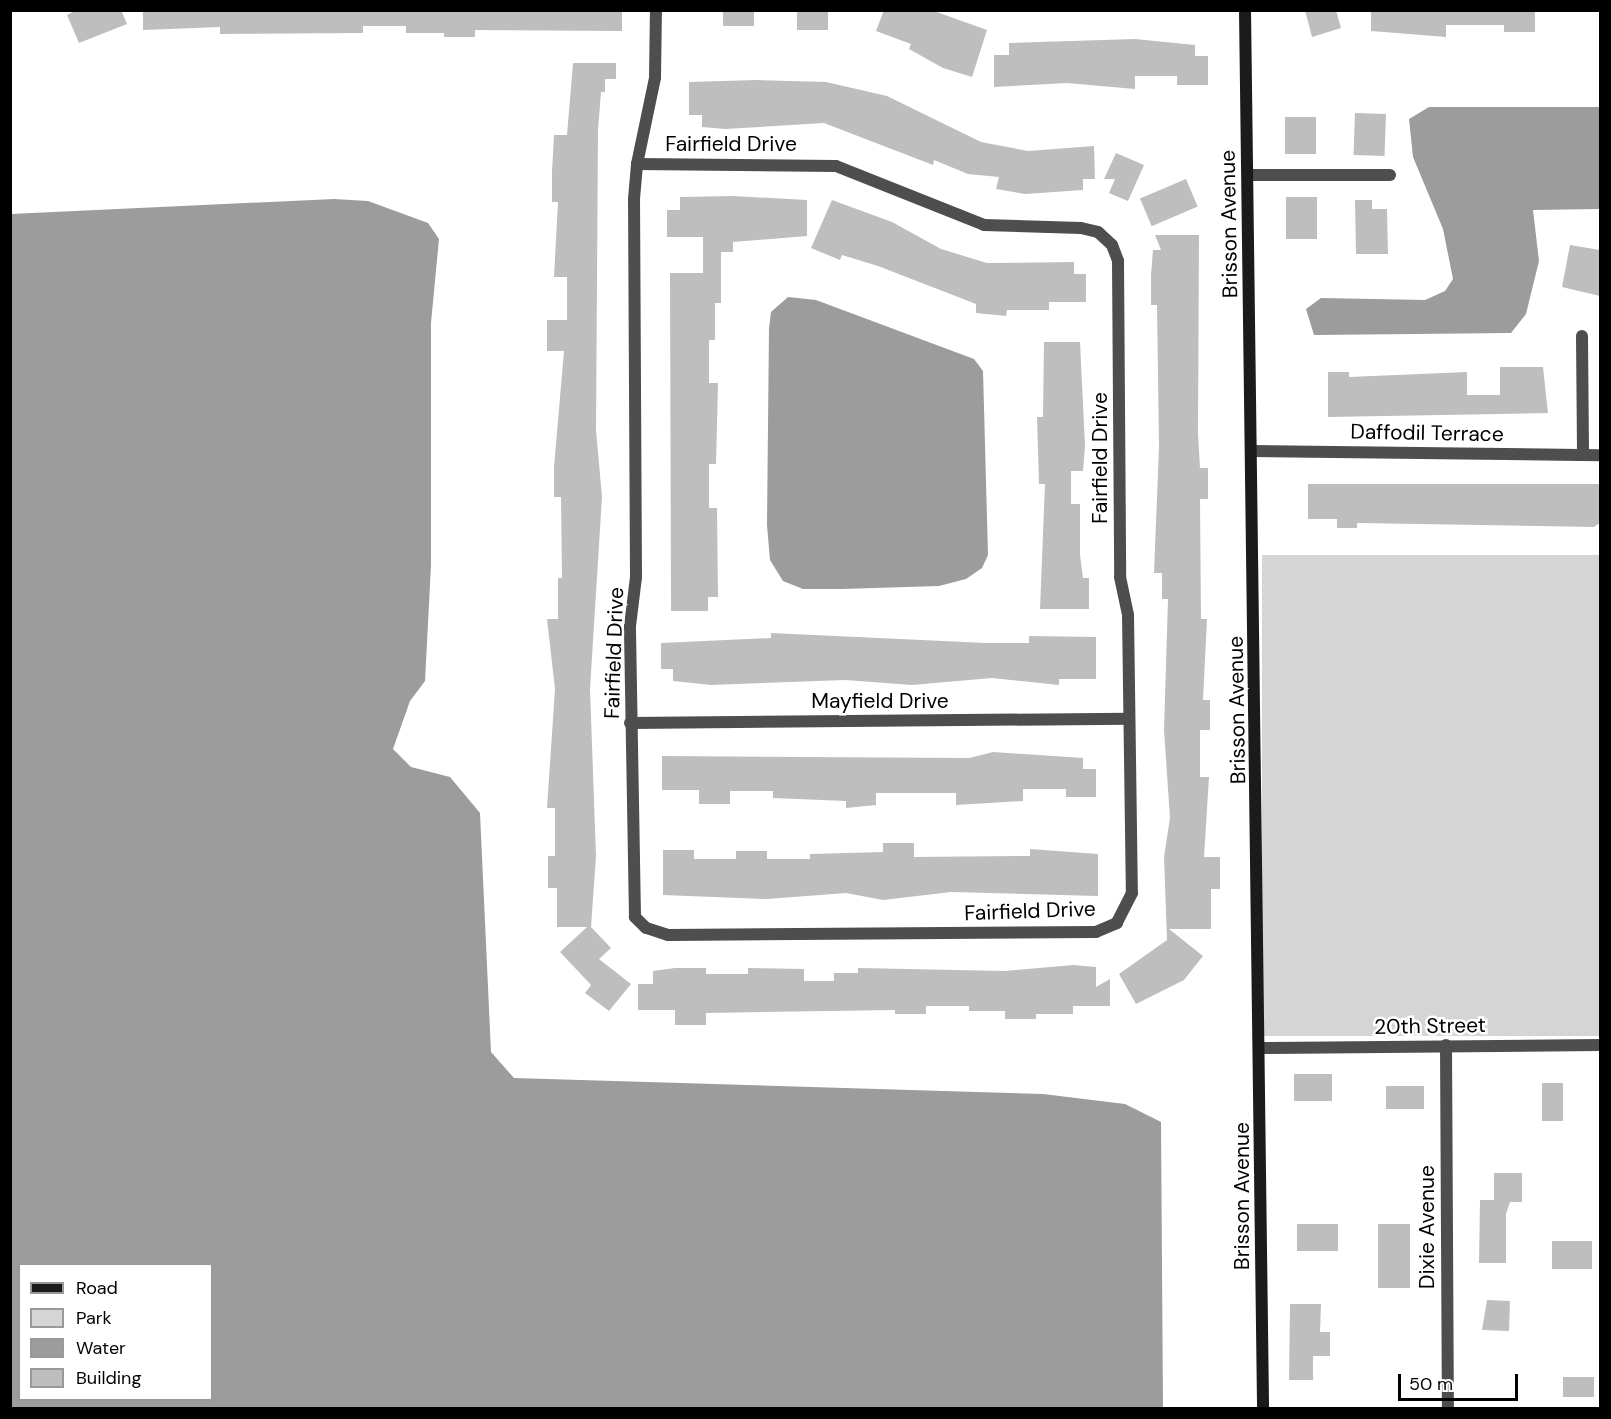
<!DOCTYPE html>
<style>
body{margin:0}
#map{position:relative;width:1611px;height:1419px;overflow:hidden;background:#fff;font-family:"DM Sans",sans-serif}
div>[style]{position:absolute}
.green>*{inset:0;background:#d5d5d5;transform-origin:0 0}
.water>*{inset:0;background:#9c9c9c}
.building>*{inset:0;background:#bebebe;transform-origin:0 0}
.street>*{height:12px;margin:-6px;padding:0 6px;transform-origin:6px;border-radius:6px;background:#4e4e4e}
.secondary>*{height:12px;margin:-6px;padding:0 6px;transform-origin:6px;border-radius:6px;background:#1b1b1b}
span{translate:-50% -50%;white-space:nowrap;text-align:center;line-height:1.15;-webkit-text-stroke:5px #fff;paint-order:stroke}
.street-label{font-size:21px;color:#000}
.frame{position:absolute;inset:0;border:12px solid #000;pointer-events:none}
.legend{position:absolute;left:18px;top:1263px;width:195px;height:138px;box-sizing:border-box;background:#fff;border:2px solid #999;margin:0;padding:8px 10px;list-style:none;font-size:18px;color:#000}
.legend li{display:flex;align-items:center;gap:12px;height:30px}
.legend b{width:30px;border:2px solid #999}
.scale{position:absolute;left:1398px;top:1374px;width:120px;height:27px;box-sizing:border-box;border:3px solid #000;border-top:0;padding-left:8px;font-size:18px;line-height:21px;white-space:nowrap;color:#000;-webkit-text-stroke:4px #fff;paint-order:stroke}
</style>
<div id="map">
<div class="green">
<i style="left:1600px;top:555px;width:481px;height:338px;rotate:90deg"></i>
</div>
<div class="water">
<i style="clip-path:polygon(1429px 107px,1600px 107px,1600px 209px,1533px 210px,1539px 261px,1526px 314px,1511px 333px,1314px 335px,1306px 309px,1321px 298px,1425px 300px,1445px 291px,1453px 279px,1443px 229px,1413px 157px,1409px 119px)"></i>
<i style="clip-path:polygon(evenodd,334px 199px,368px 201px,428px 223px,439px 239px,431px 323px,431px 565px,425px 681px,410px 701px,393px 749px,411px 767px,450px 777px,480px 813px,491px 1052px,514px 1078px,1043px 1094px,1125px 1104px,1161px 1122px,1163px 1408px,11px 1408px,11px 214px,334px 199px,20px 1264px,212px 1264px,212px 1400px,20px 1400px,20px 1264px)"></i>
<i style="clip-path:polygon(788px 297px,816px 300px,974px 359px,983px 371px,988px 555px,982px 568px,966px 579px,939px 586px,842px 589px,803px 589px,783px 581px,770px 560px,767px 525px,769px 328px,771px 312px)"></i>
</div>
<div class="building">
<i style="clip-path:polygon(77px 10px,121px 10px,127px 24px,79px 43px,67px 15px)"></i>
<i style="clip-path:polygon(143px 10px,622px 10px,622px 31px,475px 30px,475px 37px,444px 37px,444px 33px,406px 33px,406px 26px,363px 26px,363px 33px,220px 34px,220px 27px,143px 30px)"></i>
<i style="left:723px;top:10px;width:31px;height:16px"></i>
<i style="left:797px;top:10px;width:31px;height:20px"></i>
<i style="clip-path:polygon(884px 10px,931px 10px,987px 30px,972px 77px,943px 68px,909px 49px,911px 44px,876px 31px)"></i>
<i style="clip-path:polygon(1305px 10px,1336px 10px,1341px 28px,1312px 37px)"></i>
<i style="clip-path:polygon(1371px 10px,1535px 10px,1535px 32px,1504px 32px,1504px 25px,1446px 25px,1446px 37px,1371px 31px)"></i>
<i style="clip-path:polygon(1135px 39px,1195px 45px,1195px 56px,1208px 56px,1208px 85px,1177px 85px,1177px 76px,1135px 76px,1135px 89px,1067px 83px,994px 87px,994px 55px,1009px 55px,1009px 43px)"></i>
<i style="clip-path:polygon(573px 63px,616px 63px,616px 79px,605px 79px,605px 92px,601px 92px,598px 130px,596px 430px,602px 497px,590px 689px,596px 856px,591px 927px,611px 948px,599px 959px,631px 984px,609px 1011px,585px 993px,591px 985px,560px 952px,587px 927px,557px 927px,557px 888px,548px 888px,548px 856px,555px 856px,555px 808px,547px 808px,555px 689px,547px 619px,558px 619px,558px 578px,562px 578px,561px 497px,554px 497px,554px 467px,564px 351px,547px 351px,547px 320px,567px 320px,567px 277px,554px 277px,558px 202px,552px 202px,552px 172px,554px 135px,567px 135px)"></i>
<i style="clip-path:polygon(756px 80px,826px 82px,887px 96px,981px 142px,1028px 151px,1094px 146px,1095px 179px,1083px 179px,1083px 190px,1025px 194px,996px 189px,999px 177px,968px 174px,934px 160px,933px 165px,824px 123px,725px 129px,702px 127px,702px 115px,689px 115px,689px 82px)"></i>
<i style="left:1355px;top:113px;width:31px;height:42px;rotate:2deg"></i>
<i style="left:1285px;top:117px;width:31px;height:37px"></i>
<i style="clip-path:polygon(1116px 153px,1144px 165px,1128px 201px,1109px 193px,1115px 179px,1104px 179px)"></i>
<i style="left:1186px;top:179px;width:30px;height:50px;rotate:67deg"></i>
<i style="clip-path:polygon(733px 196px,807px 200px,807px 236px,733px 242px,733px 252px,721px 252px,721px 303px,715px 303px,715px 340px,709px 340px,709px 383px,718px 383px,716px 464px,709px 464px,709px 508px,717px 508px,718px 597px,708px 597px,708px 611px,671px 611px,670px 273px,703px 273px,703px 237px,667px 237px,667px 210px,680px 210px,680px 197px)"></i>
<i style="left:1286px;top:197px;width:31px;height:42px"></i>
<i style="clip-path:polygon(832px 200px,892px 222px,941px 249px,987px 263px,1074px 262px,1074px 274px,1086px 274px,1086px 302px,1049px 302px,1049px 310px,1007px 310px,1006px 316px,976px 313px,976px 304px,878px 266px,842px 255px,840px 260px,811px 248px)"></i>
<i style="clip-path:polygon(1355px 200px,1372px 200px,1372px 209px,1387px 209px,1388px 254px,1356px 254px)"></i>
<i style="clip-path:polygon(1155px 235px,1199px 235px,1198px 433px,1200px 468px,1208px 468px,1208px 499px,1200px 499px,1201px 619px,1207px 619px,1203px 700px,1210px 700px,1210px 730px,1200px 730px,1200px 777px,1209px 777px,1204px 857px,1220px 857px,1220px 889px,1211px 889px,1211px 929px,1169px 929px,1203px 956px,1184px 980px,1136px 1004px,1119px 974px,1167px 940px,1164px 857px,1170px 818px,1164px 730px,1168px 599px,1162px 599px,1162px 573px,1154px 573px,1159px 447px,1157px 305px,1151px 305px,1151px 275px,1153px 250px,1161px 250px)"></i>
<i style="clip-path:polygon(1570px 245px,1600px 250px,1600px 296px,1562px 287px)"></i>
<i style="clip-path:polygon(1044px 342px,1080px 342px,1085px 446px,1083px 471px,1071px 471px,1071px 504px,1080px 504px,1080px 555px,1083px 578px,1089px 578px,1089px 609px,1040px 609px,1045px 484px,1039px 484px,1037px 417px,1043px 417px)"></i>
<i style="clip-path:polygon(1500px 367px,1543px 367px,1548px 413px,1328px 417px,1328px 372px,1349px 372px,1349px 377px,1467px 372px,1467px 395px,1500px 395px)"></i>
<i style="clip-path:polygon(1308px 484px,1600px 484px,1600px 523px,1594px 527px,1357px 523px,1357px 528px,1337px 528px,1337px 519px,1308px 519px)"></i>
<i style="clip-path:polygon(771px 633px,986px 643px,1029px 643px,1029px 636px,1096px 637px,1096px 679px,1059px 679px,1059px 685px,992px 678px,912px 685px,845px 680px,711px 685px,673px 681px,673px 669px,661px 669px,661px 643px,771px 638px)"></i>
<i style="clip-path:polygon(993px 752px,1083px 758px,1083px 769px,1096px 769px,1096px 797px,1066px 797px,1066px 789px,1023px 789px,1023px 801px,956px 805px,956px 793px,876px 793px,876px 805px,846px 808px,846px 801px,773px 798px,773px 791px,730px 791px,730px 804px,699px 804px,699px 790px,662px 790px,662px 756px,969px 758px)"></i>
<i style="clip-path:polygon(883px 843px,914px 843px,914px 857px,1030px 856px,1030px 849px,1098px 854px,1098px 896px,951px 892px,883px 900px,846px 893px,767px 899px,663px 895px,663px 850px,694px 850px,694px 859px,736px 859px,736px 851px,767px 851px,767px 859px,810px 859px,810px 854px,883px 852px)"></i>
<i style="clip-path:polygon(1073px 965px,1096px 967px,1096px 987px,1110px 979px,1110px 1006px,1073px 1006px,1073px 1014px,1036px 1014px,1036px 1019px,1005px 1019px,1005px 1011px,969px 1011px,969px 1006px,926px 1006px,926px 1014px,895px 1014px,895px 1010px,706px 1013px,706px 1025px,675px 1025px,675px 1010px,638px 1010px,638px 984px,653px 984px,653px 971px,675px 968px,706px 968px,706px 974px,748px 974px,748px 968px,804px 969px,804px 981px,834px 981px,834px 973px,858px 973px,858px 968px,1005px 971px)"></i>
<i style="left:1294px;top:1074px;width:38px;height:27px"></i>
<i style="left:1542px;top:1083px;width:21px;height:38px"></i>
<i style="left:1386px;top:1086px;width:38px;height:23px"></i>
<i style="clip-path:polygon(1494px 1173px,1522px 1173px,1522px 1202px,1510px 1202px,1506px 1214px,1506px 1263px,1479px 1263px,1480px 1200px,1494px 1200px)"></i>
<i style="left:1297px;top:1224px;width:41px;height:27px"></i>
<i style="left:1378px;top:1224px;width:32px;height:64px"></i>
<i style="left:1552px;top:1241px;width:40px;height:28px"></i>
<i style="clip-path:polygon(1487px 1300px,1510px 1301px,1509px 1331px,1482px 1330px)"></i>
<i style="clip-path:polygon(1290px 1304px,1321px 1304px,1320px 1332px,1330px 1332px,1330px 1356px,1313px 1356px,1313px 1380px,1289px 1380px)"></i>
<i style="left:1563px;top:1377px;width:31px;height:20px"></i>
</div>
<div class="street">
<i style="left:637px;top:164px;width:199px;rotate:0.6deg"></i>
<i style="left:836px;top:166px;width:159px;rotate:21.7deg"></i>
<i style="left:984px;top:225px;width:97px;rotate:1.8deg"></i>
<i style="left:1081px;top:228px;width:17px;rotate:13deg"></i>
<i style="left:1098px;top:232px;width:19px;rotate:43deg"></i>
<i style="left:1112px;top:245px;width:17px;rotate:69deg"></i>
<i style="left:1118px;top:261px;width:316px;rotate:89.6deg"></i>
<i style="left:1120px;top:577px;width:39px;rotate:78deg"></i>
<i style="left:1128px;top:615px;width:278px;rotate:89.2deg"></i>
<i style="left:1132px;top:893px;width:34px;rotate:117deg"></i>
<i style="left:1117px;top:923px;width:23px;rotate:157deg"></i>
<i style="left:1096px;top:932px;width:428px;rotate:179.6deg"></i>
<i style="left:668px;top:935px;width:23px;rotate:-162deg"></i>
<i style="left:646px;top:928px;width:16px;rotate:-135deg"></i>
<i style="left:635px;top:917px;width:291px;rotate:-91deg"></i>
<i style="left:630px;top:626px;width:49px;rotate:-83deg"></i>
<i style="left:636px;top:577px;width:378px;rotate:-90.3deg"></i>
<i style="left:634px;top:199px;width:35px;rotate:-85deg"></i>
<i style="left:637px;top:164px;width:88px;rotate:-78.2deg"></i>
<i style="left:655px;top:78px;width:68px;rotate:-89.2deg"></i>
<i style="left:1248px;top:175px;width:142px"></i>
<i style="left:1582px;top:336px;width:119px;rotate:89.5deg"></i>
<i style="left:1253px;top:451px;width:347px;rotate:0.7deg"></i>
<i style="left:630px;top:723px;width:499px;rotate:-0.5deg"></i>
<i style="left:1446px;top:1045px;width:363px;rotate:89.7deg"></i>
<i style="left:1260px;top:1048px;width:340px;rotate:-0.5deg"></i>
</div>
<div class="secondary">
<i style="left:1245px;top:10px;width:1398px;rotate:89.26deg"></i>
</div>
<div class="street-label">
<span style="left:731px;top:144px">Fairfield Drive</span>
<span style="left:1229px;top:224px;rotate:-91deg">Brisson Avenue</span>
<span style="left:1427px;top:433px;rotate:1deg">Daffodil Terrace</span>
<span style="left:1100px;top:458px;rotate:-90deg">Fairfield Drive</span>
<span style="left:614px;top:653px;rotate:-88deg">Fairfield Drive</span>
<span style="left:880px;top:701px">Mayfield Drive</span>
<span style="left:1237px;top:710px;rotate:-91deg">Brisson Avenue</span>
<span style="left:1030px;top:911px;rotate:-2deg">Fairfield Drive</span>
<span style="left:1430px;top:1026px;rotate:-1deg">20th Street</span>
<span style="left:1242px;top:1196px;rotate:-90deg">Brisson Avenue</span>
<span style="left:1427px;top:1227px;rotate:-90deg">Dixie Avenue</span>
</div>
<div class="frame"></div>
<ul class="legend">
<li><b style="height:8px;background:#1b1b1b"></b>Road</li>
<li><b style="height:16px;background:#d5d5d5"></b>Park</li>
<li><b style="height:16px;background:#9c9c9c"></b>Water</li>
<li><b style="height:16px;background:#bebebe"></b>Building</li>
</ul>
<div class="scale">50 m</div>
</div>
